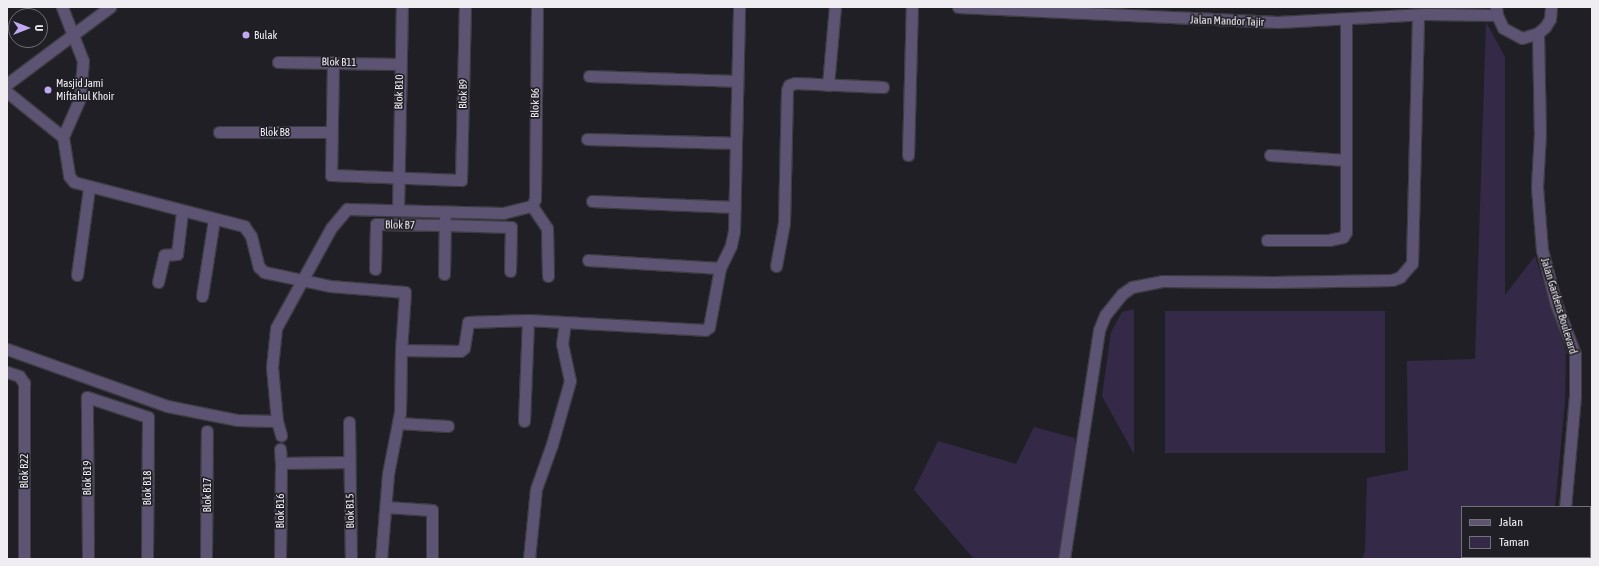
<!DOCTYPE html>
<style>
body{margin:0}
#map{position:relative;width:1599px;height:566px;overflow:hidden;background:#211f26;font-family:"Asap Condensed",sans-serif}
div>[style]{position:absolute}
.green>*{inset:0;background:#342a48;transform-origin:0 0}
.roads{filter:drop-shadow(1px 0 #3e3c43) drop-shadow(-1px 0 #3e3c43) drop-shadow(0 1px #3e3c43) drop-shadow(0 -1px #3e3c43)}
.minor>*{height:11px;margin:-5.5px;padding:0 5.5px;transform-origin:5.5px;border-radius:5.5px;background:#5d5373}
.tertiary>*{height:11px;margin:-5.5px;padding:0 5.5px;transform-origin:5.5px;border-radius:5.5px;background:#5d5373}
.dots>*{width:11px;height:11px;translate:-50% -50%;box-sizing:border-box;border:2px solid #211f26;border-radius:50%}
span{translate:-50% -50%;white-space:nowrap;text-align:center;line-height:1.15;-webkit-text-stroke:3.5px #211f26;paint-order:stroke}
.street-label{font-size:11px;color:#efedf2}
.poi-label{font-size:11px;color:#efedf2}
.left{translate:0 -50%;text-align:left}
.frame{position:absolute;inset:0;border:8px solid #efedf2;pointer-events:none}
.legend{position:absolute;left:1461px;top:506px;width:130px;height:52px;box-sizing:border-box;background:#211f26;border:1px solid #737178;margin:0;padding:5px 7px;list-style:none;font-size:12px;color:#efedf2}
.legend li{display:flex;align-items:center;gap:8px;height:20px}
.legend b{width:20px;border:1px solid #737178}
.north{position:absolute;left:8px;top:8px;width:40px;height:40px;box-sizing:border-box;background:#211f26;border:1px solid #737178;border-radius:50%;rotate:90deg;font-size:11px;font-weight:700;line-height:16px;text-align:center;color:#efedf2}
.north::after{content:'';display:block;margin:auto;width:14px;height:18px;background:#c0a8f3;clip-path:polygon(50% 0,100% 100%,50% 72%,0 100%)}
</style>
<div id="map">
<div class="green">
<i style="clip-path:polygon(1486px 22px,1505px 57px,1505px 295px,1535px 256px,1566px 352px,1565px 401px,1555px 507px,1462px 507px,1462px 557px,1550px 557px,1550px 559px,1362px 559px,1365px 551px,1367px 478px,1408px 470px,1407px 361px,1475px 359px)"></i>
<i style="clip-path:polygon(1134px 309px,1134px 454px,1102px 396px,1111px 332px,1122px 312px)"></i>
<i style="left:1165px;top:311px;width:220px;height:142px"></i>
<i style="clip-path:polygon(1034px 427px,1075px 438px,1075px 472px,1062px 559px,974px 559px,914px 490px,938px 441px,1016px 464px)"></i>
</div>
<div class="roads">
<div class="minor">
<i style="left:62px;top:7px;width:58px;rotate:68.7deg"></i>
<i style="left:83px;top:61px;width:37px;rotate:95deg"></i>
<i style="left:80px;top:98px;width:43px;rotate:113.6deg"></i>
<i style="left:63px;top:137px;width:39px;rotate:81deg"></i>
<i style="left:69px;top:176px;width:8px;rotate:50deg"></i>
<i style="left:74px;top:182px;width:176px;rotate:14.5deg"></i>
<i style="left:244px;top:226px;width:12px;rotate:55deg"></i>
<i style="left:251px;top:236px;width:32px;rotate:76deg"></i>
<i style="left:259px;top:267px;width:7px;rotate:45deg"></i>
<i style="left:264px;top:272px;width:67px;rotate:12deg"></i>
<i style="left:330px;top:286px;width:75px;rotate:4.6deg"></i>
<i style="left:405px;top:292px;width:58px;rotate:93.9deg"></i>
<i style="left:401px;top:350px;width:62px;rotate:90.9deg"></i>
<i style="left:400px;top:412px;width:63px;rotate:101deg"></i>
<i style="left:388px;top:474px;width:85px;rotate:94.7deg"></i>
<i style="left:1538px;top:33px;width:100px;rotate:88.9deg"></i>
<i style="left:1540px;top:133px;width:54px;rotate:93.2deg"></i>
<i style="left:1537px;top:187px;width:63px;rotate:85.5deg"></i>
<i style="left:1542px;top:250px;width:56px;rotate:75.5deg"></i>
<i style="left:1556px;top:304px;width:53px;rotate:69.2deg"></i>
<i style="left:1575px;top:354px;width:42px;rotate:90deg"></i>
<i style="left:1575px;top:396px;width:111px;rotate:95.1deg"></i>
<i style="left:278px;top:62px;width:121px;rotate:0.9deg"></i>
<i style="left:333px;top:62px;width:113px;rotate:91deg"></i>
<i style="left:331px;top:175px;width:130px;rotate:2.2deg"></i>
<i style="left:461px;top:180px;width:173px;rotate:-88.7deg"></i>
<i style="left:589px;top:76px;width:147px;rotate:1.9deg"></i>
<i style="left:828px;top:85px;width:78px;rotate:-84.9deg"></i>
<i style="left:7px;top:92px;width:72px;rotate:38.8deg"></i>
<i style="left:219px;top:132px;width:112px"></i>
<i style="left:587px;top:139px;width:149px;rotate:1.5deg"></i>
<i style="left:908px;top:155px;width:148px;rotate:-88.5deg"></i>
<i style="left:1270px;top:155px;width:76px;rotate:3.8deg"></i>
<i style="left:592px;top:201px;width:143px;rotate:2.4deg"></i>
<i style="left:532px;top:206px;width:27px;rotate:56deg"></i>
<i style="left:547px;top:228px;width:48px;rotate:88.8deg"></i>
<i style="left:398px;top:210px;width:203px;rotate:-88.9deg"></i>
<i style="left:1267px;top:240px;width:62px"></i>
<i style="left:1329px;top:240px;width:14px;rotate:-12deg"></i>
<i style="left:1343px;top:237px;width:6px;rotate:-59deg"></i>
<i style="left:1346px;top:232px;width:213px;rotate:-90deg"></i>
<i style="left:588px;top:260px;width:132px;rotate:3.5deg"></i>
<i style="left:776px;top:266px;width:44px;rotate:-79.5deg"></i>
<i style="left:784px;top:223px;width:133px;rotate:-88.7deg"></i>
<i style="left:787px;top:90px;width:5px;rotate:-68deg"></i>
<i style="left:789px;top:85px;width:6px;rotate:-18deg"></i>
<i style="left:795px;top:83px;width:88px;rotate:2.6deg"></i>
<i style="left:375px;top:269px;width:45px;rotate:-88.7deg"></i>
<i style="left:376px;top:224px;width:69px;rotate:0.8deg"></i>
<i style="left:445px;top:225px;width:66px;rotate:1.7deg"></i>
<i style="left:511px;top:227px;width:44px;rotate:91.3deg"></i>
<i style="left:444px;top:274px;width:55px;rotate:-89deg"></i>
<i style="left:77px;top:275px;width:88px;rotate:-82.1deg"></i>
<i style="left:158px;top:282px;width:28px;rotate:-77deg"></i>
<i style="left:164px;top:255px;width:13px;rotate:-4deg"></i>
<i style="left:177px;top:254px;width:42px;rotate:-83.2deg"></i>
<i style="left:202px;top:296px;width:78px;rotate:-81.1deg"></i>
<i style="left:7px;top:349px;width:170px;rotate:19.6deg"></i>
<i style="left:167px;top:406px;width:71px;rotate:11.3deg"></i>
<i style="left:237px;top:420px;width:40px;rotate:1.4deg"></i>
<i style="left:277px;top:421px;width:15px;rotate:74deg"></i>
<i style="left:401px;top:350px;width:59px;rotate:1deg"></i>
<i style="left:460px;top:351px;width:5px;rotate:-37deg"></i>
<i style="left:464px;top:348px;width:26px;rotate:-81deg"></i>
<i style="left:468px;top:322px;width:60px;rotate:-1.9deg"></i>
<i style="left:7px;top:372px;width:13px;rotate:18deg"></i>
<i style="left:19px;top:376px;width:9px;rotate:54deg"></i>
<i style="left:24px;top:383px;width:176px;rotate:90deg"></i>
<i style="left:277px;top:421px;width:54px;rotate:-95.3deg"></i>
<i style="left:272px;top:367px;width:39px;rotate:-84deg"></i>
<i style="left:276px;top:328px;width:114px;rotate:-61.2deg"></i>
<i style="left:331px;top:228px;width:25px;rotate:-50deg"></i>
<i style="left:347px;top:209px;width:156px;rotate:1.5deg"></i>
<i style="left:503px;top:213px;width:30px;rotate:-14deg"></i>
<i style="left:532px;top:206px;width:8px;rotate:-67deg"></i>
<i style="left:535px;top:199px;width:192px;rotate:-89.4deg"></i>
<i style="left:524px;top:421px;width:101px;rotate:-87.7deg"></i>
<i style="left:528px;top:320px;width:177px;rotate:3.2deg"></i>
<i style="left:705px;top:330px;width:5px;rotate:-37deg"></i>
<i style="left:709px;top:327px;width:60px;rotate:-79.4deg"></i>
<i style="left:720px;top:268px;width:25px;rotate:-64deg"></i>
<i style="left:731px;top:245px;width:14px;rotate:-78deg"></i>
<i style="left:734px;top:231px;width:224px;rotate:-88.7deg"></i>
<i style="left:349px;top:422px;width:137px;rotate:89.2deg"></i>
<i style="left:398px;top:423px;width:50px;rotate:3.4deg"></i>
<i style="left:280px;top:449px;width:14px;rotate:86deg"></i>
<i style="left:281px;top:463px;width:68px;rotate:-0.8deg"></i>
<i style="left:386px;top:507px;width:46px;rotate:3.7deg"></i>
<i style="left:432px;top:510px;width:49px;rotate:90deg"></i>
<i style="left:88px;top:559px;width:162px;rotate:-90.4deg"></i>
<i style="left:87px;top:397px;width:64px;rotate:18.2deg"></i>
<i style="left:148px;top:417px;width:142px;rotate:90.4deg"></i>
<i style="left:206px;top:559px;width:128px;rotate:-89.6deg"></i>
<i style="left:280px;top:559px;width:96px;rotate:-89.4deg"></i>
<i style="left:529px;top:559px;width:70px;rotate:-84.3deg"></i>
<i style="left:536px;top:489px;width:48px;rotate:-70.4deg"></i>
<i style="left:552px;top:444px;width:66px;rotate:-74.1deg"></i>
<i style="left:570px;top:381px;width:38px;rotate:-102deg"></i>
<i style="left:562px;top:344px;width:22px;rotate:-82deg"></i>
<i style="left:1064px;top:559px;width:232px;rotate:-81.3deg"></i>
<i style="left:1099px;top:330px;width:16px;rotate:-68deg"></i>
<i style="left:1105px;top:315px;width:27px;rotate:-51deg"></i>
<i style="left:1122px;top:294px;width:12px;rotate:-35deg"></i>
<i style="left:1132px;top:287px;width:31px;rotate:-11deg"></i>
<i style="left:1162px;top:281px;width:111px;rotate:0.5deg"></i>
<i style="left:1273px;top:282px;width:119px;rotate:-1deg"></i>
<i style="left:1392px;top:280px;width:9px;rotate:-21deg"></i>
<i style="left:1400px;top:277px;width:18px;rotate:-49deg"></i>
<i style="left:1412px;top:263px;width:244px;rotate:-88.6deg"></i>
<i style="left:1560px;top:559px;width:2px;rotate:-90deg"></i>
</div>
<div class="tertiary">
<i style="left:958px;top:7px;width:320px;rotate:2.7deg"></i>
<i style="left:1278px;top:22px;width:148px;rotate:-3.1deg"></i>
<i style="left:1426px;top:14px;width:71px;rotate:0.8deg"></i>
<i style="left:1496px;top:7px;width:8px;rotate:83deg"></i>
<i style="left:1497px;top:15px;width:14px;rotate:65deg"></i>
<i style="left:1503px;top:28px;width:21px;rotate:28deg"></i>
<i style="left:1522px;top:38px;width:17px;rotate:-17deg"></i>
<i style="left:1538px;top:33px;width:9px;rotate:-41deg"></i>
<i style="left:1545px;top:27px;width:9px;rotate:-58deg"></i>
<i style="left:1550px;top:19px;width:12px;rotate:-85deg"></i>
<i style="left:7px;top:84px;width:129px;rotate:-36.8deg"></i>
</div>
</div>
<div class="dots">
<i style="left:246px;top:35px;background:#c0a8f3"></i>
<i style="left:48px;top:90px;background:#c0a8f3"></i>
</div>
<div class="street-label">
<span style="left:1227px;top:21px;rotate:2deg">Jalan Mandor Tajir</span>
<span style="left:339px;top:62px;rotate:1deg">Blok B11</span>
<span style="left:399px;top:92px;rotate:-89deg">Blok B10</span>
<span style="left:463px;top:94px;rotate:-89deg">Blok B9</span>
<span style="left:535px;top:103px;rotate:-89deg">Blok B6</span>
<span style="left:275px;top:132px">Blok B8</span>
<span style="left:400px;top:225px;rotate:1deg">Blok B7</span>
<span style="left:1559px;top:306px;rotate:73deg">Jalan Gardens Boulevard</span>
<span style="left:24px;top:471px;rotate:-90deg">Blok B22</span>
<span style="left:87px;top:478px;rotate:-90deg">Blok B19</span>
<span style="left:147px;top:488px;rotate:-90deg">Blok B18</span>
<span style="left:207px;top:495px;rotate:-90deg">Blok B17</span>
<span style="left:280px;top:511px;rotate:-90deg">Blok B16</span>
<span style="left:350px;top:511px;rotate:-91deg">Blok B15</span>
</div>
<div class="poi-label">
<span class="left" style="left:254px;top:35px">Bulak</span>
<span class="left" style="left:56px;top:90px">Masjid Jami<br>Miftahul Khoir</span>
</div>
<div class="frame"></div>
<ul class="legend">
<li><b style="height:5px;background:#5d5373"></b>Jalan</li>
<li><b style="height:11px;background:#342a48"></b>Taman</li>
</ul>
<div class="north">U</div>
</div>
